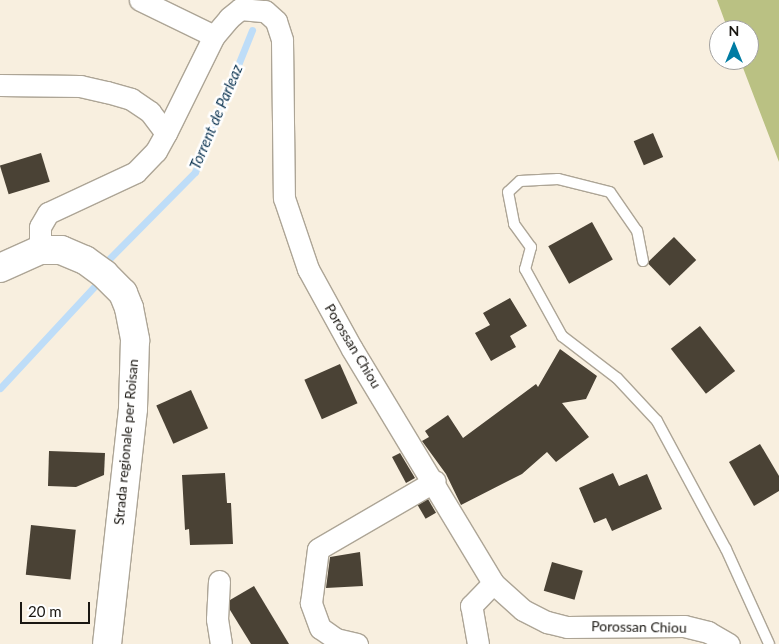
<!DOCTYPE html>
<style>
body{margin:0}
#map{position:relative;width:779px;height:644px;overflow:hidden;background:#f8efdf;font-family:Lato,sans-serif}
div>[style]{position:absolute}
.forest>*{inset:0;background:#bac183}
.stream>*{height:7px;margin:-3.5px;padding:0 3.5px;transform-origin:3.5px;border-radius:3.5px;background:#beddf8}
.building>*{inset:0;background:#4a4235;transform-origin:0 0}
.roads{filter:drop-shadow(1px 0 #ada596) drop-shadow(-1px 0 #ada596) drop-shadow(0 1px #ada596) drop-shadow(0 -1px #ada596)}
.lane>*{height:10px;margin:-5px;padding:0 5px;transform-origin:5px;border-radius:5px;background:#fff}
.street>*{height:21px;margin:-10.5px;padding:0 10.5px;transform-origin:10.5px;border-radius:10.5px;background:#fff}
.secondary>*{height:28px;margin:-14px;padding:0 14px;transform-origin:14px;border-radius:14px;background:#fff}
span{translate:-50% -50%;white-space:nowrap;text-align:center;line-height:1.15;-webkit-text-stroke:5px #fff;paint-order:stroke}
.street-label{font-size:14px;color:#1a1712}
.water-label{font-size:15px;color:#0d3552;font-style:italic}
.north{position:absolute;left:709px;top:20px;width:50px;height:50px;box-sizing:border-box;background:#fff;border:1px solid #a3a2a0;border-radius:50%;rotate:0deg;font-size:14px;font-weight:700;line-height:20px;text-align:center;color:#1a1712}
.north::after{content:'';display:block;margin:auto;width:18px;height:22px;background:#007ca3;clip-path:polygon(50% 0,100% 100%,50% 72%,0 100%)}
.scale{position:absolute;left:20px;top:602px;width:70px;height:22px;box-sizing:border-box;border:2px solid #1a1712;border-top:0;padding-left:6px;font-size:15px;line-height:18px;white-space:nowrap;color:#1a1712;-webkit-text-stroke:4px #fff;paint-order:stroke}
</style>
<div id="map">
<div class="forest">
<i style="clip-path:polygon(717px 0,779px 0,779px 162px,740px 60px,749px 60px,749px 30px,728px 30px)"></i>
</div>
<div class="stream">
<i style="left:107px;top:261px;width:125px;rotate:-45.3deg"></i>
<i style="left:195px;top:172px;width:153px;rotate:-68.1deg"></i>
<i style="left:0;top:388px;width:138px;rotate:-47.1deg"></i>
</div>
<div class="building">
<i style="left:653px;top:133px;width:26px;height:21px;rotate:67deg"></i>
<i style="left:41px;top:153px;width:30px;height:43px;rotate:73deg"></i>
<i style="left:592px;top:222px;width:43px;height:50px;rotate:61deg"></i>
<i style="left:674px;top:237px;width:32px;height:37px;rotate:46deg"></i>
<i style="clip-path:polygon(510px 298px,527px 326px,510px 336px,516px 347px,491px 361px,475px 333px,490px 325px,483px 313px)"></i>
<i style="left:700px;top:326px;width:57px;height:37px;rotate:52deg"></i>
<i style="clip-path:polygon(560px 349px,597px 376px,586px 399px,562px 403px,589px 437px,556px 462px,547px 452px,522px 474px,461px 505px,446px 474px,422px 441px,429px 437px,425px 431px,448px 415px,463px 438px,536px 384px,538px 387px)"></i>
<i style="left:340px;top:364px;width:43px;height:39px;rotate:66deg"></i>
<i style="left:191px;top:390px;width:42px;height:38px;rotate:66deg"></i>
<i style="clip-path:polygon(760px 444px,779px 476px,779px 491px,754px 506px,729px 462px)"></i>
<i style="clip-path:polygon(49px 451px,105px 453px,104px 475px,76px 487px,48px 486px)"></i>
<i style="clip-path:polygon(400px 453px,415px 478px,406px 483px,392px 457px)"></i>
<i style="clip-path:polygon(225px 473px,227px 503px,231px 503px,233px 544px,190px 545px,189px 529px,185px 530px,182px 475px)"></i>
<i style="clip-path:polygon(613px 473px,619px 486px,647px 474px,662px 509px,612px 531px,606px 518px,594px 523px,579px 488px)"></i>
<i style="left:428px;top:499px;width:16px;height:12px;rotate:60deg"></i>
<i style="left:31px;top:525px;width:45px;height:50px;rotate:6deg"></i>
<i style="clip-path:polygon(360px 552px,363px 586px,326px 588px,330px 557px)"></i>
<i style="left:552px;top:562px;width:32px;height:30px;rotate:16deg"></i>
<i style="clip-path:polygon(254px 586px,289px 644px,251px 644px,230px 610px,230px 600px)"></i>
</div>
<div class="roads">
<div class="lane">
<i style="left:643px;top:261px;width:31px;rotate:-101deg"></i>
<i style="left:637px;top:231px;width:47px;rotate:-124.7deg"></i>
<i style="left:610px;top:192px;width:54px;rotate:-166deg"></i>
<i style="left:558px;top:179px;width:38px;rotate:177deg"></i>
<i style="left:520px;top:181px;width:16px;rotate:137deg"></i>
<i style="left:508px;top:192px;width:33px;rotate:79deg"></i>
<i style="left:514px;top:224px;width:29px;rotate:54deg"></i>
<i style="left:531px;top:247px;width:23px;rotate:105deg"></i>
<i style="left:525px;top:269px;width:77px;rotate:61.1deg"></i>
<i style="left:562px;top:336px;width:69px;rotate:37.4deg"></i>
<i style="left:617px;top:378px;width:59px;rotate:47.1deg"></i>
<i style="left:657px;top:421px;width:145px;rotate:61.7deg"></i>
<i style="left:726px;top:549px;width:104px;rotate:65.6deg"></i>
</div>
<div class="street">
<i style="left:140px;top:0;width:82px;rotate:25.9deg"></i>
<i style="left:0;top:85px;width:80px;rotate:0.7deg"></i>
<i style="left:80px;top:86px;width:28px;rotate:13deg"></i>
<i style="left:107px;top:92px;width:25px;rotate:16deg"></i>
<i style="left:131px;top:99px;width:23px;rotate:34deg"></i>
<i style="left:150px;top:112px;width:26px;rotate:53deg"></i>
<i style="left:166px;top:133px;width:21px;rotate:119deg"></i>
<i style="left:156px;top:151px;width:29px;rotate:134deg"></i>
<i style="left:136px;top:172px;width:97px;rotate:155deg"></i>
<i style="left:48px;top:213px;width:16px;rotate:120deg"></i>
<i style="left:40px;top:227px;width:23px;rotate:90deg"></i>
<i style="left:166px;top:133px;width:108px;rotate:-63.7deg"></i>
<i style="left:214px;top:36px;width:23px;rotate:-50deg"></i>
<i style="left:229px;top:18px;width:14px;rotate:-39deg"></i>
<i style="left:240px;top:9px;width:25px;rotate:5deg"></i>
<i style="left:265px;top:11px;width:15px;rotate:42deg"></i>
<i style="left:276px;top:21px;width:20px;rotate:72deg"></i>
<i style="left:282px;top:40px;width:158px;rotate:89.3deg"></i>
<i style="left:284px;top:198px;width:75px;rotate:71.3deg"></i>
<i style="left:308px;top:269px;width:91px;rotate:61.2deg"></i>
<i style="left:352px;top:349px;width:273px;rotate:58.9deg"></i>
<i style="left:493px;top:583px;width:40px;rotate:42deg"></i>
<i style="left:523px;top:610px;width:27px;rotate:27deg"></i>
<i style="left:547px;top:622px;width:21px;rotate:14deg"></i>
<i style="left:567px;top:627px;width:117px;rotate:-0.5deg"></i>
<i style="left:684px;top:626px;width:25px;rotate:14deg"></i>
<i style="left:708px;top:632px;width:24px;rotate:30deg"></i>
<i style="left:219px;top:581px;width:38px;rotate:93deg"></i>
<i style="left:217px;top:619px;width:25px;rotate:81deg"></i>
<i style="left:357px;top:644px;width:22px;rotate:-167deg"></i>
<i style="left:336px;top:639px;width:19px;rotate:-145deg"></i>
<i style="left:320px;top:628px;width:27px;rotate:-110deg"></i>
<i style="left:311px;top:603px;width:54px;rotate:-82.6deg"></i>
<i style="left:318px;top:549px;width:135px;rotate:-30.2deg"></i>
<i style="left:478px;top:644px;width:39px;rotate:-100deg"></i>
<i style="left:471px;top:606px;width:32px;rotate:-46deg"></i>
</div>
<div class="secondary">
<i style="left:0;top:268px;width:44px;rotate:-24.2deg"></i>
<i style="left:40px;top:250px;width:21px"></i>
<i style="left:61px;top:250px;width:26px;rotate:23deg"></i>
<i style="left:85px;top:260px;width:24px;rotate:36deg"></i>
<i style="left:104px;top:274px;width:27px;rotate:45deg"></i>
<i style="left:123px;top:293px;width:16px;rotate:68deg"></i>
<i style="left:129px;top:308px;width:33px;rotate:79deg"></i>
<i style="left:135px;top:340px;width:69px;rotate:91.7deg"></i>
<i style="left:133px;top:409px;width:236px;rotate:96.3deg"></i>
</div>
</div>
<div class="street-label">
<span style="left:353px;top:346px;rotate:59deg">Porossan Chiou</span>
<span style="left:126px;top:442px;rotate:-85deg">Strada regionale per Roisan</span>
<span style="left:639px;top:627px;rotate:1deg">Porossan Chiou</span>
</div>
<div class="water-label">
<span style="left:216px;top:117px;rotate:-67deg">Torrent de Parleaz</span>
</div>
<div class="north">N</div>
<div class="scale">20 m</div>
</div>
